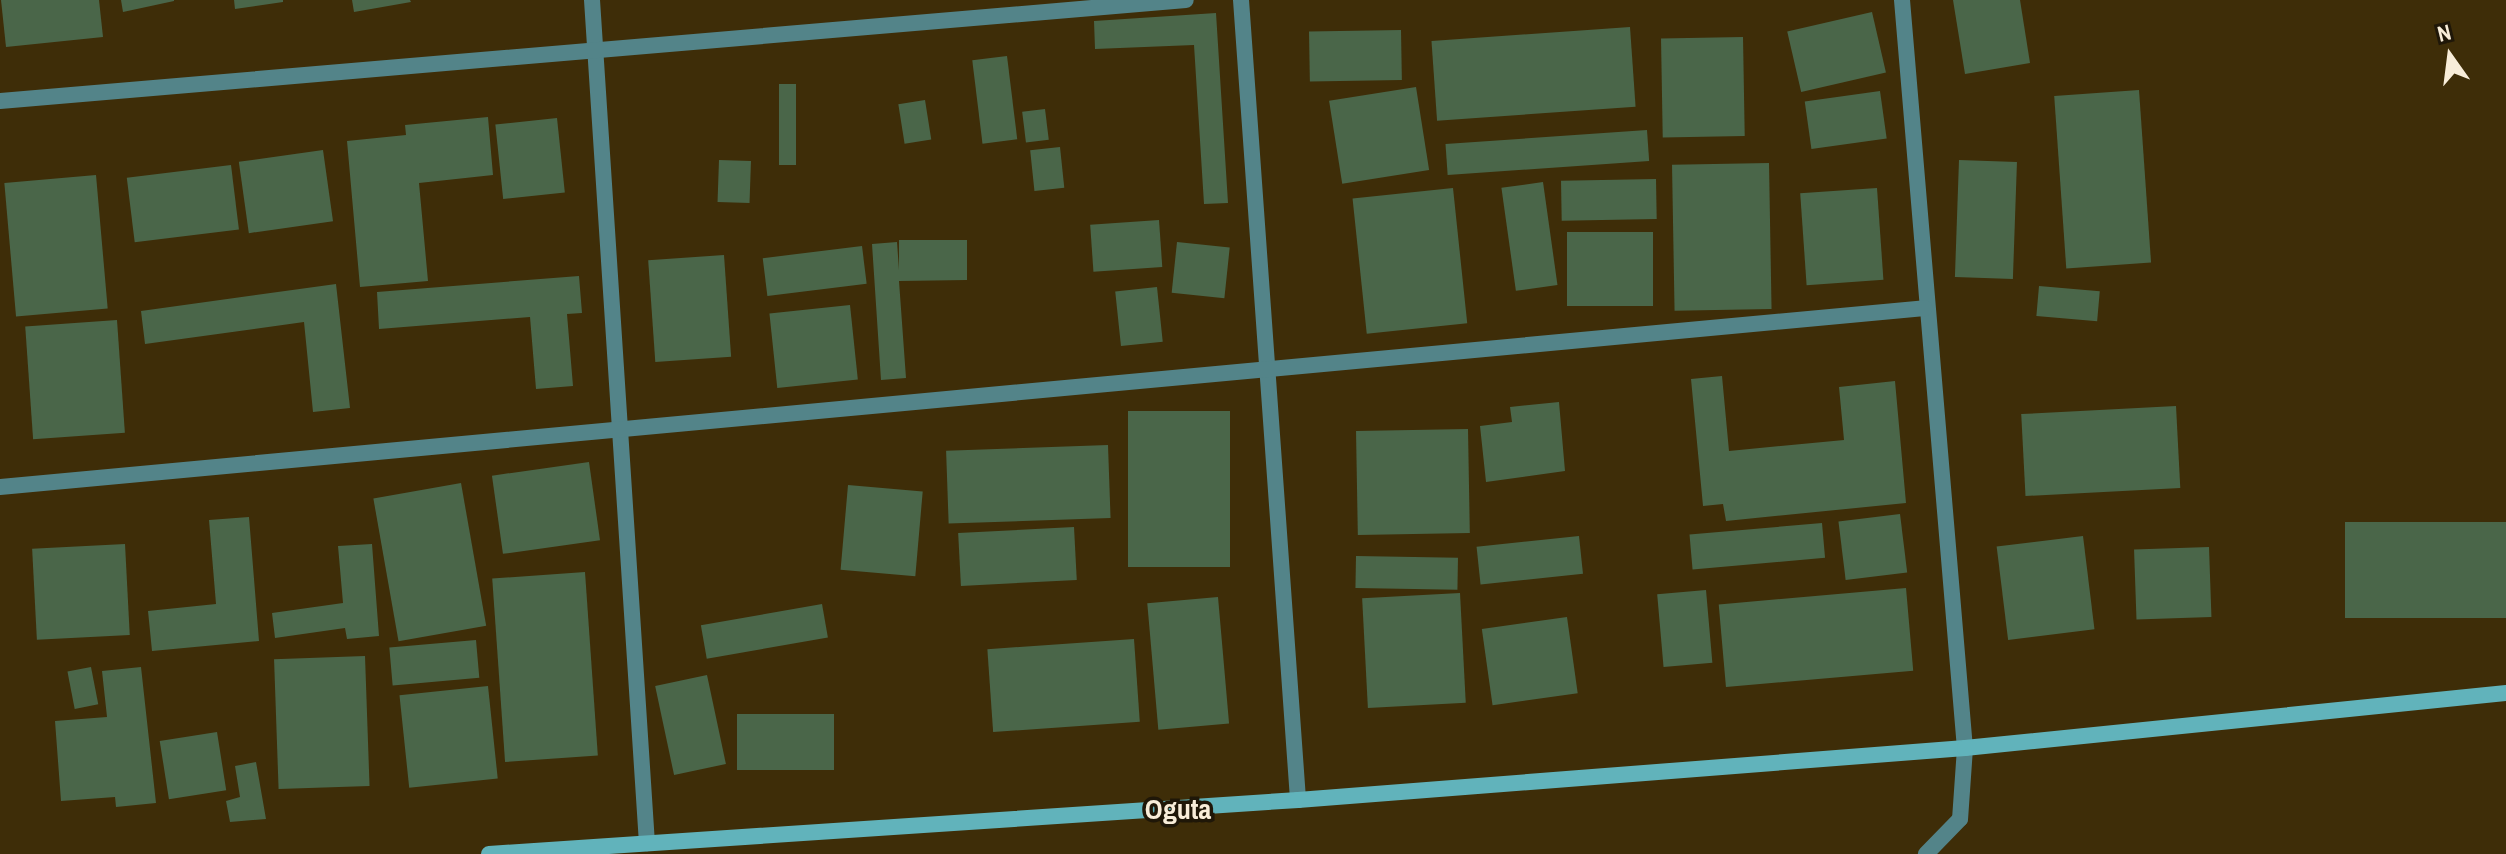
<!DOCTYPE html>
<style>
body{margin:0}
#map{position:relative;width:2506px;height:854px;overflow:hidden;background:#3e2d08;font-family:"Archivo Narrow",sans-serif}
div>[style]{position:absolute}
.building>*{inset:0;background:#4a6649;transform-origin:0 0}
.street>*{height:16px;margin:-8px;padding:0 8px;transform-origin:8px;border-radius:8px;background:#538489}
.secondary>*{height:16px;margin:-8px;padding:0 8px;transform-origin:8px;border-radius:8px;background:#61b3bb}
span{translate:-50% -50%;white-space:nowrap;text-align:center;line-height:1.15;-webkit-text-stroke:7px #1f1708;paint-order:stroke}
.district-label{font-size:28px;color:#f8edd9;font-weight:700}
.north{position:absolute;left:2410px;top:16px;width:80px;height:80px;-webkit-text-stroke:6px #1f1708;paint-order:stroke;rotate:346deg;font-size:22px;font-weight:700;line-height:32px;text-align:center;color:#f8edd9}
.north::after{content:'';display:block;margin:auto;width:28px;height:36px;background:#f8edd9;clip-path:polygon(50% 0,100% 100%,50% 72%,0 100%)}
</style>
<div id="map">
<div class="building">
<i style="clip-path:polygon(1px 0,99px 0,103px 37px,6px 47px)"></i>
<i style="clip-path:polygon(121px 0,174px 0,174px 1px,123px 12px)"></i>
<i style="clip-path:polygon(234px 0,283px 0,283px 2px,235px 9px)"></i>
<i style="clip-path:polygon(352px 0,410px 0,411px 2px,354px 12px)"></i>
<i style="clip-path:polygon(1953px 0,2020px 0,2030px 63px,1965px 74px)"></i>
<i style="left:1872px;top:12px;width:62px;height:87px;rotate:77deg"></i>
<i style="clip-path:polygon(1216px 13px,1228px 203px,1204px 204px,1194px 45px,1095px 49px,1094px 21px)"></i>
<i style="left:1630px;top:27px;width:80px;height:199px;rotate:86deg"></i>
<i style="left:1401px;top:30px;width:50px;height:92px;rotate:89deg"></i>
<i style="left:1743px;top:37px;width:99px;height:82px;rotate:89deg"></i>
<i style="left:1007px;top:56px;width:84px;height:35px;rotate:83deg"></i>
<i style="left:779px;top:84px;width:17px;height:81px"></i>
<i style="left:1416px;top:87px;width:84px;height:88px;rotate:81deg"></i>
<i style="left:2139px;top:90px;width:173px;height:85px;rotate:86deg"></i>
<i style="left:1880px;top:91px;width:48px;height:76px;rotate:82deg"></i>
<i style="left:925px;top:100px;width:40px;height:27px;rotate:81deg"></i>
<i style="left:1045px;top:109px;width:31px;height:23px;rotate:83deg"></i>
<i style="clip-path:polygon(488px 117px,493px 175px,419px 183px,428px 281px,360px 287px,347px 141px,406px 135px,405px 125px)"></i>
<i style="left:557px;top:118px;width:75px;height:62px;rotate:84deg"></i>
<i style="left:1647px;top:130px;width:31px;height:202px;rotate:86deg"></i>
<i style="left:1060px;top:147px;width:41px;height:30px;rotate:84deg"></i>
<i style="left:323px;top:150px;width:72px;height:85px;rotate:82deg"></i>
<i style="left:719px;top:160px;width:32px;height:42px;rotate:2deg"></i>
<i style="left:1959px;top:160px;width:58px;height:117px;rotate:2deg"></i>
<i style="left:1769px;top:163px;width:146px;height:97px;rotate:89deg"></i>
<i style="left:231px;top:165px;width:65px;height:105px;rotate:83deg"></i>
<i style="left:96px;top:175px;width:134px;height:92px;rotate:85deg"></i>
<i style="left:1656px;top:179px;width:40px;height:95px;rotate:89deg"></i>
<i style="left:1543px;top:182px;width:104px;height:42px;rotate:82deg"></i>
<i style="left:1453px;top:188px;width:136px;height:101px;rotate:84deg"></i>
<i style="left:1877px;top:188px;width:92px;height:77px;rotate:86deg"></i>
<i style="left:1159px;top:220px;width:47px;height:69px;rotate:86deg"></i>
<i style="left:1567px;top:232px;width:86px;height:74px"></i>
<i style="clip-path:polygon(899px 240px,967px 240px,967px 280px,899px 281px,906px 378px,881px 380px,872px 244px,897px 242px,899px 270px)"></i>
<i style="left:1177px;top:242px;width:53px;height:51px;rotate:6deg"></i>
<i style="left:862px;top:246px;width:38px;height:100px;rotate:83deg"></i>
<i style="left:724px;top:255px;width:102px;height:76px;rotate:86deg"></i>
<i style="clip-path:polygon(579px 276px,582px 313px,567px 314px,573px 386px,536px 389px,530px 317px,379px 329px,377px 292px)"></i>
<i style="clip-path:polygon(336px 284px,350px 408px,313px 412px,304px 322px,145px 344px,141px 311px)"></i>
<i style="left:2039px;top:286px;width:61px;height:30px;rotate:5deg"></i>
<i style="left:1157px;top:287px;width:55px;height:42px;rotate:84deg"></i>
<i style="left:850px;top:305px;width:75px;height:81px;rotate:84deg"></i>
<i style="left:117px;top:320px;width:113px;height:92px;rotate:86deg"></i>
<i style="clip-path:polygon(1722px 376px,1729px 451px,1844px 440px,1839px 387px,1895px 381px,1906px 503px,1726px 521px,1723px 504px,1703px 506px,1691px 379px)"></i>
<i style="clip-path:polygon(1559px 402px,1565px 471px,1486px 482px,1480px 426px,1512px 422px,1510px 407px)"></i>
<i style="left:2176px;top:406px;width:82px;height:155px;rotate:87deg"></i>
<i style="left:1128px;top:411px;width:102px;height:156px"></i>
<i style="left:1468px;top:429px;width:104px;height:112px;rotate:89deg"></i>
<i style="left:1108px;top:445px;width:73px;height:162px;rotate:88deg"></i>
<i style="left:589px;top:462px;width:79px;height:98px;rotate:82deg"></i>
<i style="left:461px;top:483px;width:145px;height:89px;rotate:80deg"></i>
<i style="left:848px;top:485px;width:75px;height:85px;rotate:5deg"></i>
<i style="left:1900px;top:514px;width:59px;height:62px;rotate:83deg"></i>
<i style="clip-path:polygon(249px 517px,259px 641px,152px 651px,148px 611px,216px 604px,209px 520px)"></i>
<i style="left:2506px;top:522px;width:96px;height:161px;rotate:90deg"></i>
<i style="left:1822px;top:523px;width:35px;height:133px;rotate:85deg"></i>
<i style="left:1074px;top:527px;width:53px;height:116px;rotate:87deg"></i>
<i style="left:1579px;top:536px;width:38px;height:103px;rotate:84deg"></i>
<i style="left:2083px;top:536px;width:94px;height:87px;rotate:83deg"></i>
<i style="left:125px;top:544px;width:91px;height:93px;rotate:87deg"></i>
<i style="clip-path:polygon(372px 544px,379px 636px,347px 639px,345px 628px,275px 638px,272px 613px,343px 603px,338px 546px)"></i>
<i style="left:2209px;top:547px;width:70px;height:75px;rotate:88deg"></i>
<i style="left:1356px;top:556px;width:102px;height:32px;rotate:1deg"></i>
<i style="left:585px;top:572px;width:184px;height:93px;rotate:86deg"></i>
<i style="left:1906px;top:588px;width:83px;height:188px;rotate:85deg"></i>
<i style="left:1706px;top:590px;width:73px;height:49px;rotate:85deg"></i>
<i style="left:1460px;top:593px;width:110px;height:98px;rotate:87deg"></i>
<i style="left:1218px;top:597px;width:127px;height:71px;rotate:85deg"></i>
<i style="left:822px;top:604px;width:34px;height:123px;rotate:80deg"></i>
<i style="left:1567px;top:617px;width:77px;height:86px;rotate:82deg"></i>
<i style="left:1134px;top:639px;width:83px;height:147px;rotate:86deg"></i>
<i style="left:476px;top:640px;width:38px;height:87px;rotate:85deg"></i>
<i style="left:365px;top:656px;width:130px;height:91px;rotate:88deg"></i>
<i style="left:91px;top:667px;width:38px;height:24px;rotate:79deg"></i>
<i style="clip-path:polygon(141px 667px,156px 803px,116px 807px,115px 797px,61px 801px,55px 721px,107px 717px,102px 671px)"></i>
<i style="left:707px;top:675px;width:91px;height:53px;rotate:78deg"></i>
<i style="left:488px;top:686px;width:93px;height:89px;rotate:84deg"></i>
<i style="left:737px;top:714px;width:97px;height:56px"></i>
<i style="left:217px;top:732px;width:59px;height:58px;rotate:81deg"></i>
<i style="clip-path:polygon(256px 762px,266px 819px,230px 822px,226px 801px,240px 797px,235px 766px)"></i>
</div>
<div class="street">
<i style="left:592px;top:0;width:845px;rotate:86.27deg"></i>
<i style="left:1241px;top:0;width:802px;rotate:85.92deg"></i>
<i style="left:1902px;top:0;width:751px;rotate:85.19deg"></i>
<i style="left:1965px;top:748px;width:71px;rotate:94deg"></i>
<i style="left:1960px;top:819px;width:49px;rotate:134.2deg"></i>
<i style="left:0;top:101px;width:1190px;rotate:-4.87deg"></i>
<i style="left:0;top:487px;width:1933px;rotate:-5.31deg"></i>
</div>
<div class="secondary">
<i style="left:489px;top:854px;width:811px;rotate:-3.82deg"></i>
<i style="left:1298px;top:800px;width:669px;rotate:-4.46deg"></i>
<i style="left:1965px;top:748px;width:544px;rotate:-5.8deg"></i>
</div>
<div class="district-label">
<span style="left:1178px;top:809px">Oguta</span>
</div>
<div class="north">N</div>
</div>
